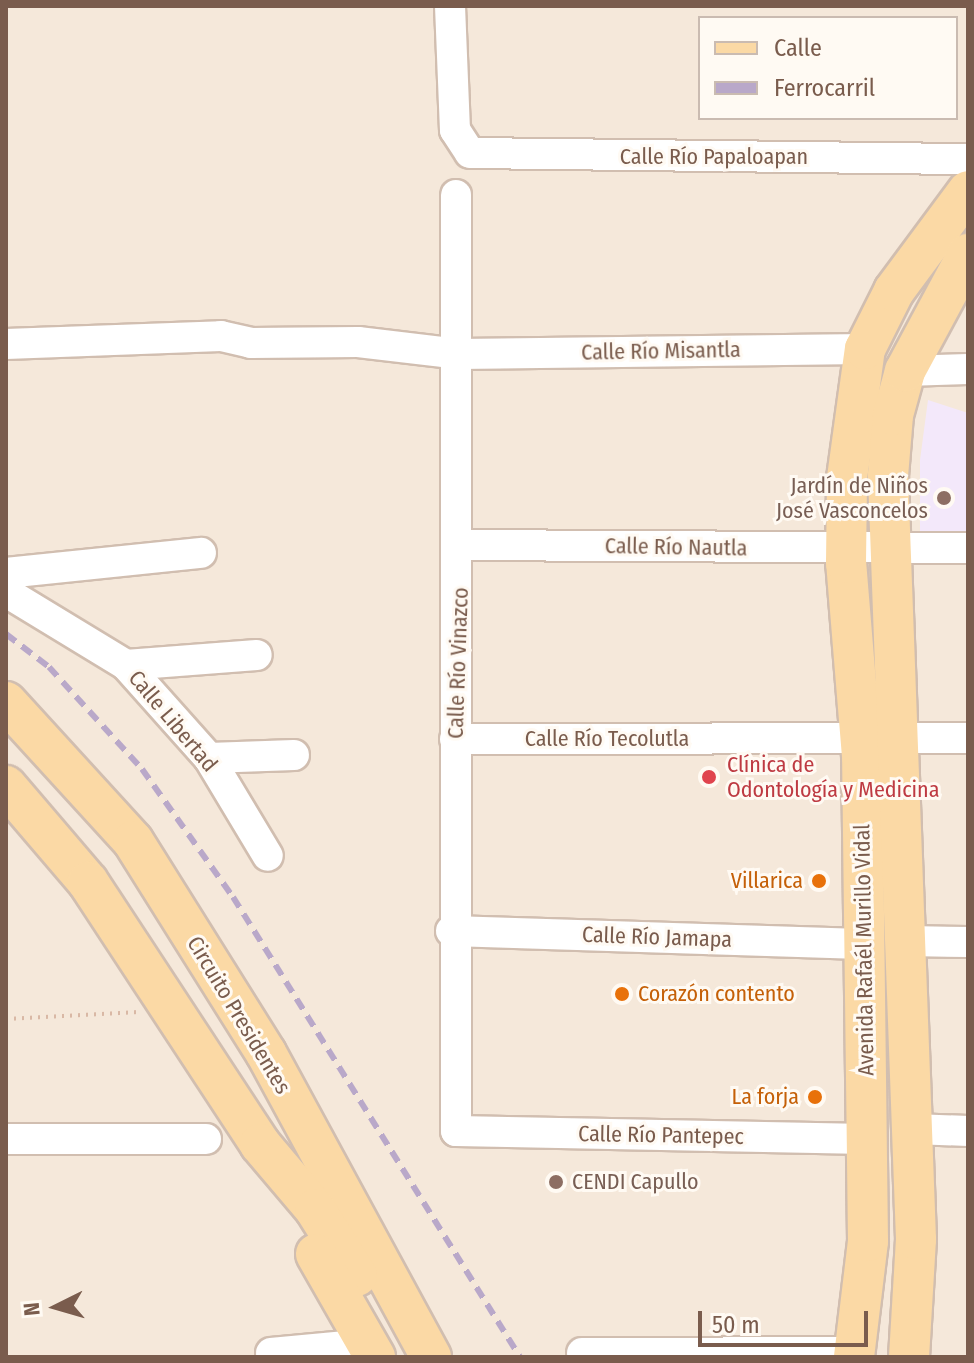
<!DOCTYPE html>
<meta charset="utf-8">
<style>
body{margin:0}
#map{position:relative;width:974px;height:1363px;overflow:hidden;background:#fdf6ec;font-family:"Fira Sans Condensed",sans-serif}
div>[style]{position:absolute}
.residential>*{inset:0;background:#f5e8da}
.education>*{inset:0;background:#f3e8fa}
.path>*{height:4px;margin-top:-2px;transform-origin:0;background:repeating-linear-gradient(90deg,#d9b8a5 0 2px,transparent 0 8px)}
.roads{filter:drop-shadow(2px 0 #d1beb0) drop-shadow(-2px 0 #d1beb0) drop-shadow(0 2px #d1beb0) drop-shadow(0 -2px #d1beb0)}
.minor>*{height:30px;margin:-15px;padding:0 15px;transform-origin:15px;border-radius:15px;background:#fff}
.major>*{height:40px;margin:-20px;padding:0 20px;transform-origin:20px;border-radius:20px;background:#fbd9a5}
.rail>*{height:6px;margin-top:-3px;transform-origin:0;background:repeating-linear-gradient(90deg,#b9a8c9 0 12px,transparent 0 20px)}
.dots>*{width:22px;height:22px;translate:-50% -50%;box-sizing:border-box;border:4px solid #fffaf3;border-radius:50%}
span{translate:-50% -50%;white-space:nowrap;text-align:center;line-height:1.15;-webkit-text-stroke:6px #fffaf3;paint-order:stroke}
.street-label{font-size:22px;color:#7a5c4d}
.education-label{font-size:22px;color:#785e54}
.right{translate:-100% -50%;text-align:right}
.left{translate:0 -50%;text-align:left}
.health-label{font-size:22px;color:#be3a42}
.food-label{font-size:22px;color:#c56008}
.frame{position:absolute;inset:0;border:8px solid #7a5c4d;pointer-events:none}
.legend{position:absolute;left:698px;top:16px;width:260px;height:104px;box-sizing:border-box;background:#fffaf3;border:2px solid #cabbb1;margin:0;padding:10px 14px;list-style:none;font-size:24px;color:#7a5c4d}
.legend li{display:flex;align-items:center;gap:16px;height:40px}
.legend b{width:40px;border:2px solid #cabbb1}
.north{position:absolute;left:16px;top:1267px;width:80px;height:80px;-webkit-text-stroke:6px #fffaf3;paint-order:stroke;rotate:265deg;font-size:22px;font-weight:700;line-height:32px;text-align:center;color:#7a5c4d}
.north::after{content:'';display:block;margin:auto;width:28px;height:36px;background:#7a5c4d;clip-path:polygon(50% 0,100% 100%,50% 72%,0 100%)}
.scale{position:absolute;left:698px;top:1311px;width:170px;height:36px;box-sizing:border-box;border:4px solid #7a5c4d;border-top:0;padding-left:10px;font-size:24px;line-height:28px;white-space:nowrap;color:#7a5c4d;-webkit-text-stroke:6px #fffaf3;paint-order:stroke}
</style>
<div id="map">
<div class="residential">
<i style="clip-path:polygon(evenodd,6px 6px,968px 6px,968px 1357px,6px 1357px,6px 6px,700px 18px,956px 18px,956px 118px,700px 118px,700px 18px)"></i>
</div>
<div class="education">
<i style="clip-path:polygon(928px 400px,968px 413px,968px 535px,920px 536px,920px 460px)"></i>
</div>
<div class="path">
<i style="left:6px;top:1019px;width:133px;rotate:-3deg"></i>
</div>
<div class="roads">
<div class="minor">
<i style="left:450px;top:6px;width:124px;rotate:87.7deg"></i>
<i style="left:455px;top:130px;width:27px;rotate:57deg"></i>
<i style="left:470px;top:153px;width:498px;rotate:0.7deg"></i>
<i style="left:456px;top:195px;width:936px;rotate:90deg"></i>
<i style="left:456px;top:1131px;width:411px;rotate:1.1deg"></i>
<i style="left:6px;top:344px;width:215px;rotate:-2.1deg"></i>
<i style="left:221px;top:336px;width:31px;rotate:13deg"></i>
<i style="left:251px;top:343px;width:107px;rotate:-0.5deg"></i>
<i style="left:358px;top:342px;width:101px;rotate:6.8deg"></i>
<i style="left:458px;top:354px;width:407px;rotate:-0.7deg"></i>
<i style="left:905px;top:371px;width:63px;rotate:-1.8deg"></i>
<i style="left:461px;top:545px;width:507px;rotate:0.34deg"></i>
<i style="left:6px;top:573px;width:196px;rotate:-5.9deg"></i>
<i style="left:6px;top:592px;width:140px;rotate:31.3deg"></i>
<i style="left:126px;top:665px;width:125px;rotate:48.3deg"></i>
<i style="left:209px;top:758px;width:114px;rotate:59deg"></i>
<i style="left:126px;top:665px;width:131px;rotate:-4.4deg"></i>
<i style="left:455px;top:739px;width:513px;rotate:-0.11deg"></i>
<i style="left:209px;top:758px;width:85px;rotate:-2deg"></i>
<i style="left:451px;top:931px;width:411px;rotate:1.8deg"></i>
<i style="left:908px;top:941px;width:60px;rotate:1deg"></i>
<i style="left:913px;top:1129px;width:55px;rotate:2.1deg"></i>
<i style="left:6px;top:1139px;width:200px"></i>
<i style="left:271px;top:1353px;width:97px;rotate:-5.3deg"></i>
<i style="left:582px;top:1353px;width:273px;rotate:-0.2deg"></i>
</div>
<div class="major">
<i style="left:6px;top:702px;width:188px;rotate:47.6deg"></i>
<i style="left:133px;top:841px;width:250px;rotate:57.9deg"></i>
<i style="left:266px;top:1053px;width:346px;rotate:61.5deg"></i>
<i style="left:6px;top:786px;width:126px;rotate:49.5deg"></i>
<i style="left:88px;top:882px;width:313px;rotate:56.7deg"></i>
<i style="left:260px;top:1144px;width:85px;rotate:49.8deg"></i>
<i style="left:315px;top:1209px;width:79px;rotate:57.9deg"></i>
<i style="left:316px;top:1254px;width:119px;rotate:60.2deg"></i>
<i style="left:854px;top:1357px;width:117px;rotate:-83.1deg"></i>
<i style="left:868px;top:1241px;width:485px;rotate:-90.7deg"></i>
<i style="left:862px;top:756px;width:194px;rotate:-94.7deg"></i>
<i style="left:846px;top:563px;width:85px;rotate:-89.3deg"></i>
<i style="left:847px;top:478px;width:130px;rotate:-82.1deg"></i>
<i style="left:865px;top:349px;width:65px;rotate:-63.4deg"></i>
<i style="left:894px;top:291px;width:124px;rotate:-53.5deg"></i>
<i style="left:909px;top:1357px;width:118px;rotate:-86.6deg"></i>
<i style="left:916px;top:1239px;width:764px;rotate:-92.1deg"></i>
<i style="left:888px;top:476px;width:61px;rotate:-85.3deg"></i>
<i style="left:893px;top:415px;width:46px;rotate:-74.7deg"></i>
<i style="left:905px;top:371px;width:133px;rotate:-61.7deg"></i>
</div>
</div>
<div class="rail">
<i style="left:6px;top:634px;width:54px;rotate:37.5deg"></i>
<i style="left:49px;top:667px;width:138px;rotate:47.6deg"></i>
<i style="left:142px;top:769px;width:157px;rotate:54.6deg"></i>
<i style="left:233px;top:897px;width:542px;rotate:58.04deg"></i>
</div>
<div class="dots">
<i style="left:944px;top:498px;background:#8d6e63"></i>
<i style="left:709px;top:777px;background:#e0444e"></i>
<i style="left:819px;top:881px;background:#e8710a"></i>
<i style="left:622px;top:994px;background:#e8710a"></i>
<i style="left:815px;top:1097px;background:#e8710a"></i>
<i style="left:556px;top:1182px;background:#8d6e63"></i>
</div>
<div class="street-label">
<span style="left:714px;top:157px">Calle Río Papaloapan</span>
<span style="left:661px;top:351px;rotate:-1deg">Calle Río Misantla</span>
<span style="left:676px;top:547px;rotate:1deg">Calle Río Nautla</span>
<span style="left:458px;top:663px;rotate:-88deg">Calle Río Vinazco</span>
<span style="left:173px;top:721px;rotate:50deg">Calle Libertad</span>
<span style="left:607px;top:739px">Calle Río Tecolutla</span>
<span style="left:657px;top:937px;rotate:2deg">Calle Río Jamapa</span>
<span style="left:864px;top:950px;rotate:-91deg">Avenida Rafaél Murillo Vidal</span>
<span style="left:239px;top:1015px;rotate:59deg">Circuito Presidentes</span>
<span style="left:661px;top:1135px;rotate:1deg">Calle Río Pantepec</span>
</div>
<div class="education-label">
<span class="right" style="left:928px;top:498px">Jardín de Niños<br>José Vasconcelos</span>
<span class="left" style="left:572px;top:1182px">CENDI Capullo</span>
</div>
<div class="health-label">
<span class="left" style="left:727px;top:777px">Clínica de<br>Odontología y Medicina</span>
</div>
<div class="food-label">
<span class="right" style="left:803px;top:881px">Villarica</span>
<span class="left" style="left:638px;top:994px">Corazón contento</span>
<span class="right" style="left:799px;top:1097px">La forja</span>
</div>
<div class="frame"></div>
<ul class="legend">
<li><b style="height:10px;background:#fbd9a5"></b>Calle</li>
<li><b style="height:10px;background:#b9a8c9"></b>Ferrocarril</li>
</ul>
<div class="north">N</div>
<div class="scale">50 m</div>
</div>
